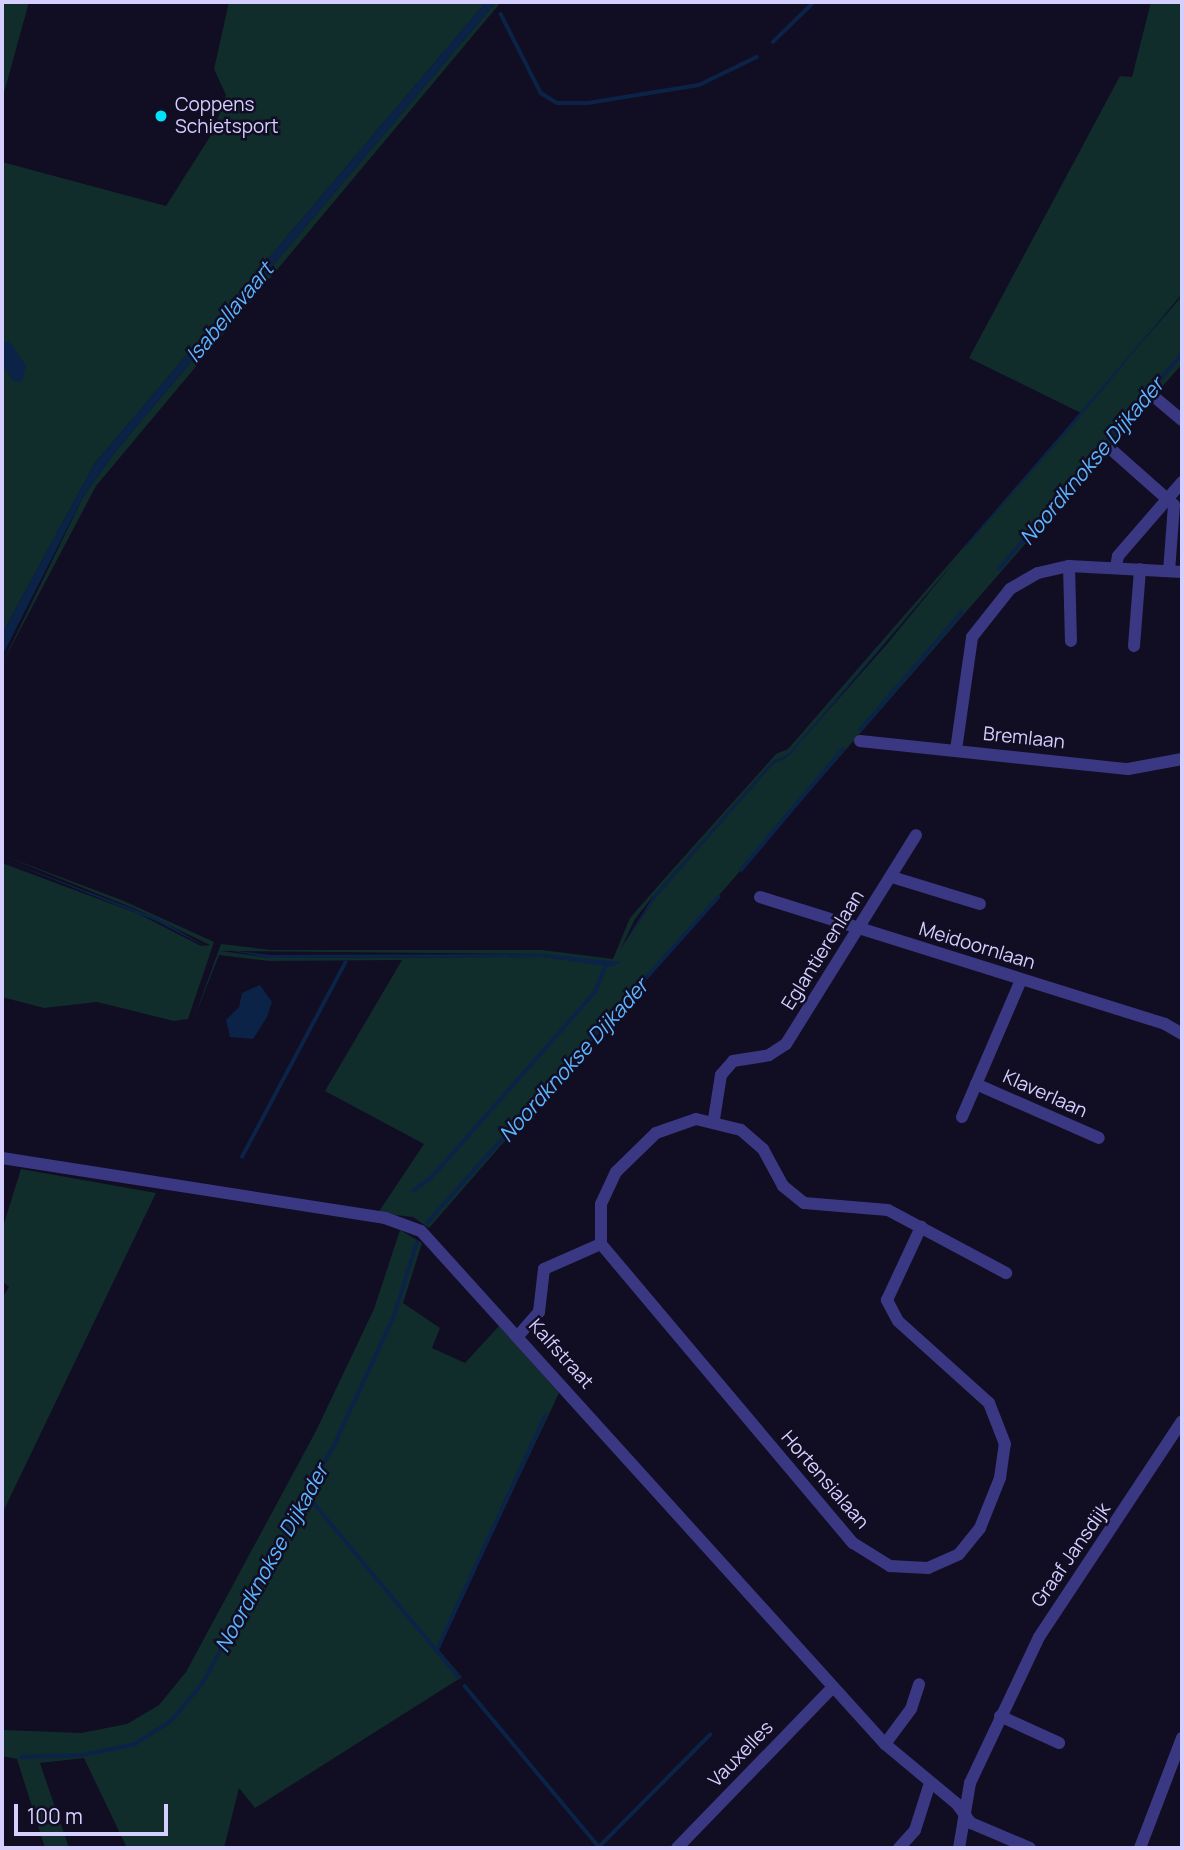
<!DOCTYPE html>
<style>
body{margin:0}
#map{position:relative;width:1184px;height:1850px;overflow:hidden;background:#110d23;font-family:Manrope,sans-serif}
div>[style]{position:absolute}
.green>*{inset:0;background:#102d2b}
.water>*{inset:0;background:#0c2348}
.stream>*{height:3.5px;margin:-1.75px;padding:0 1.75px;transform-origin:1.75px;border-radius:1.75px;background:#0c2348}
.minor>*{height:12px;margin:-6px;padding:0 6px;transform-origin:6px;border-radius:6px;background:#3a3882}
.dots>*{width:19px;height:19px;translate:-50% -50%;box-sizing:border-box;border:4px solid #110d23;border-radius:50%}
span{translate:-50% -50%;white-space:nowrap;text-align:center;line-height:1.15;-webkit-text-stroke:5px #110d23;paint-order:stroke}
.poi-label{font-size:19px;color:#d4cfff}
.left{translate:0 -50%;text-align:left}
.street-label{font-size:19px;color:#d4cfff}
.water-label{font-size:21px;color:#5db5ff;font-style:italic}
.frame{position:absolute;inset:0;border:4px solid #d4cfff;pointer-events:none}
.scale{position:absolute;left:14px;top:1804px;width:154px;height:32px;box-sizing:border-box;border:4px solid #d4cfff;border-top:0;padding-left:9px;font-size:21px;line-height:24px;white-space:nowrap;color:#d4cfff;-webkit-text-stroke:5px #110d23;paint-order:stroke}
</style>
<div id="map">
<div class="green">
<i style="clip-path:polygon(2px 2px,29px 2px,2px 100px)"></i>
<i style="clip-path:polygon(229px 2px,486px 2px,95px 463px,2px 634px,2px 162px,166px 206px,213px 132px,226px 95px,214px 69px)"></i>
<i style="clip-path:polygon(496px 2px,501px 2px,96px 486px,2px 664px,84px 495px,119px 447px)"></i>
<i style="clip-path:polygon(1151px 2px,1182px 2px,1182px 294px,1081px 413px,969px 358px,1120px 76px,1132px 77px)"></i>
<i style="clip-path:polygon(evenodd,1182px 296px,1182px 364px,429px 1228px,413px 1217px,378px 1213px,424px 1144px,325px 1091px,402px 960px,269px 961px,219px 955px,193px 1021px,221px 944px,272px 950px,542px 950px,613px 959px,630px 918px,665px 878px,776px 754px,788px 749px,1182px 296px,956px 560px,887px 644px,787px 757px,773px 764px,656px 897px,621px 948px,635px 919px,654px 895px,772px 762px,789px 754px,956px 560px,1182px 296px,221px 951px,543px 954px,617px 966px,543px 957px,270px 958px,221px 951px)"></i>
<i style="clip-path:polygon(2px 855px,124px 901px,214px 942px,188px 1019px,174px 1021px,97px 1002px,44px 1008px,2px 997px,2px 863px,139px 914px,201px 946px,210px 945px,140px 911px)"></i>
<i style="clip-path:polygon(21px 1169px,156px 1193px,2px 1514px,2px 1298px,9px 1287px,2px 1281px,2px 1230px)"></i>
<i style="clip-path:polygon(400px 1230px,422px 1243px,403px 1303px,440px 1328px,432px 1348px,465px 1363px,499px 1326px,559px 1393px,438px 1649px,462px 1677px,255px 1808px,239px 1788px,224px 1848px,127px 1848px,84px 1758px,40px 1763px,69px 1848px,45px 1848px,17px 1759px,2px 1756px,2px 1730px,81px 1733px,127px 1724px,159px 1705px,186px 1672px,316px 1431px,374px 1309px)"></i>
</div>
<div class="water">
<i style="clip-path:polygon(486px 2px,496px 2px,119px 447px,84px 495px,2px 656px,2px 634px,95px 463px)"></i>
<i style="clip-path:polygon(1182px 294px,1081px 416px,966px 547px,965px 546px)"></i>
<i style="clip-path:polygon(9px 341px,26px 366px,22px 381px,14px 382px,2px 364px,2px 343px)"></i>
<i style="clip-path:polygon(956px 560px,790px 755px,773px 764px,656px 897px,621px 948px,654px 895px,772px 762px,789px 753px)"></i>
<i style="clip-path:polygon(2px 859px,157px 918px,208px 948px,156px 921px)"></i>
<i style="clip-path:polygon(222px 949px,270px 955px,543px 954px,621px 962px,612px 967px,543px 957px,269px 958px)"></i>
<i style="clip-path:polygon(260px 985px,272px 1002px,267px 1017px,253px 1039px,230px 1037px,226px 1020px,239px 1007px,242px 993px)"></i>
</div>
<div class="stream">
<i style="left:501px;top:14px;width:89px;rotate:63.1deg"></i>
<i style="left:541px;top:93px;width:19px;rotate:32deg"></i>
<i style="left:557px;top:103px;width:31px"></i>
<i style="left:588px;top:103px;width:112px;rotate:-9.2deg"></i>
<i style="left:699px;top:85px;width:64px;rotate:-25.8deg"></i>
<i style="left:773px;top:42px;width:57px;rotate:-44.3deg"></i>
<i style="left:999px;top:569px;width:282px;rotate:-49.6deg"></i>
<i style="left:860px;top:730px;width:156px;rotate:-49.2deg"></i>
<i style="left:741px;top:870px;width:158px;rotate:-49.9deg"></i>
<i style="left:242px;top:1157px;width:220px;rotate:-62deg"></i>
<i style="left:413px;top:1191px;width:24px;rotate:-36deg"></i>
<i style="left:432px;top:1177px;width:247px;rotate:-48.6deg"></i>
<i style="left:595px;top:992px;width:29px;rotate:-68deg"></i>
<i style="left:427px;top:1223px;width:437px;rotate:-48.2deg"></i>
<i style="left:308px;top:1496px;width:236px;rotate:50.2deg"></i>
<i style="left:437px;top:1650px;width:258px;rotate:-65.2deg"></i>
<i style="left:465px;top:1686px;width:209px;rotate:50.2deg"></i>
<i style="left:599px;top:1847px;width:158px;rotate:-45.3deg"></i>
<i style="left:21px;top:1757px;width:62px;rotate:-1.8deg"></i>
<i style="left:83px;top:1755px;width:53px;rotate:-11.9deg"></i>
<i style="left:135px;top:1744px;width:43px;rotate:-32.6deg"></i>
<i style="left:171px;top:1721px;width:48px;rotate:-50deg"></i>
<i style="left:202px;top:1684px;width:277px;rotate:-61.1deg"></i>
<i style="left:336px;top:1441px;width:138px;rotate:-65.1deg"></i>
<i style="left:394px;top:1316px;width:77px;rotate:-72.7deg"></i>
</div>
<div class="minor">
<i style="left:1158px;top:400px;width:31px;rotate:40deg"></i>
<i style="left:1113px;top:451px;width:81px;rotate:41.5deg"></i>
<i style="left:1174px;top:505px;width:66px;rotate:94.3deg"></i>
<i style="left:1069px;top:566px;width:75px;rotate:88.5deg"></i>
<i style="left:1116px;top:567px;width:11px;rotate:-80deg"></i>
<i style="left:1118px;top:556px;width:98px;rotate:-49.1deg"></i>
<i style="left:1134px;top:646px;width:77px;rotate:-85.5deg"></i>
<i style="left:860px;top:741px;width:269px;rotate:6deg"></i>
<i style="left:1128px;top:769px;width:55px;rotate:-10.5deg"></i>
<i style="left:956px;top:750px;width:114px;rotate:-81.9deg"></i>
<i style="left:972px;top:637px;width:61px;rotate:-51.6deg"></i>
<i style="left:1010px;top:589px;width:32px;rotate:-30deg"></i>
<i style="left:1038px;top:573px;width:32px;rotate:-13deg"></i>
<i style="left:1069px;top:566px;width:113px;rotate:3deg"></i>
<i style="left:892px;top:877px;width:92px;rotate:17.1deg"></i>
<i style="left:760px;top:897px;width:424px;rotate:17.4deg"></i>
<i style="left:1165px;top:1024px;width:20px;rotate:30deg"></i>
<i style="left:976px;top:1084px;width:134px;rotate:23.7deg"></i>
<i style="left:962px;top:1117px;width:149px;rotate:-66.7deg"></i>
<i style="left:714px;top:1119px;width:45px;rotate:-81deg"></i>
<i style="left:721px;top:1075px;width:18px;rotate:-49deg"></i>
<i style="left:733px;top:1061px;width:36px;rotate:-9deg"></i>
<i style="left:769px;top:1055px;width:20px;rotate:-33deg"></i>
<i style="left:786px;top:1044px;width:246px;rotate:-58.1deg"></i>
<i style="left:2px;top:1158px;width:388px;rotate:8.9deg"></i>
<i style="left:385px;top:1218px;width:38px;rotate:20deg"></i>
<i style="left:421px;top:1231px;width:692px;rotate:47.87deg"></i>
<i style="left:885px;top:1744px;width:94px;rotate:39.8deg"></i>
<i style="left:957px;top:1804px;width:24px;rotate:54deg"></i>
<i style="left:971px;top:1823px;width:64px;rotate:23deg"></i>
<i style="left:601px;top:1244px;width:391px;rotate:49.9deg"></i>
<i style="left:853px;top:1543px;width:44px;rotate:31.9deg"></i>
<i style="left:890px;top:1566px;width:38px;rotate:3deg"></i>
<i style="left:928px;top:1568px;width:34px;rotate:-24deg"></i>
<i style="left:959px;top:1554px;width:33px;rotate:-51deg"></i>
<i style="left:980px;top:1528px;width:54px;rotate:-68.2deg"></i>
<i style="left:1000px;top:1478px;width:34px;rotate:-82deg"></i>
<i style="left:1005px;top:1444px;width:44px;rotate:-111.3deg"></i>
<i style="left:989px;top:1403px;width:122px;rotate:-138deg"></i>
<i style="left:898px;top:1321px;width:24px;rotate:-118deg"></i>
<i style="left:887px;top:1300px;width:81px;rotate:-65deg"></i>
<i style="left:518px;top:1336px;width:32px;rotate:-49deg"></i>
<i style="left:539px;top:1312px;width:43px;rotate:-83.4deg"></i>
<i style="left:544px;top:1269px;width:62px;rotate:-23.7deg"></i>
<i style="left:601px;top:1244px;width:40px;rotate:-90deg"></i>
<i style="left:601px;top:1204px;width:35px;rotate:-65deg"></i>
<i style="left:616px;top:1172px;width:56px;rotate:-44.3deg"></i>
<i style="left:656px;top:1133px;width:42px;rotate:-19.3deg"></i>
<i style="left:696px;top:1119px;width:46px;rotate:13.7deg"></i>
<i style="left:741px;top:1130px;width:29px;rotate:41deg"></i>
<i style="left:763px;top:1149px;width:42px;rotate:61.6deg"></i>
<i style="left:783px;top:1186px;width:27px;rotate:39deg"></i>
<i style="left:804px;top:1203px;width:84px;rotate:4.8deg"></i>
<i style="left:888px;top:1210px;width:134px;rotate:28.1deg"></i>
<i style="left:1000px;top:1716px;width:65px;rotate:24.6deg"></i>
<i style="left:885px;top:1744px;width:44px;rotate:-53.4deg"></i>
<i style="left:911px;top:1709px;width:26px;rotate:-72deg"></i>
<i style="left:677px;top:1848px;width:224px;rotate:-45.9deg"></i>
<i style="left:899px;top:1848px;width:24px;rotate:-48deg"></i>
<i style="left:915px;top:1830px;width:46px;rotate:-72.3deg"></i>
<i style="left:959px;top:1848px;width:66px;rotate:-80.4deg"></i>
<i style="left:970px;top:1783px;width:161px;rotate:-64.7deg"></i>
<i style="left:1039px;top:1637px;width:259px;rotate:-56.5deg"></i>
<i style="left:1140px;top:1848px;width:118px;rotate:-69.1deg"></i>
</div>
<div class="dots">
<i style="left:161px;top:116px;background:#00e2fa"></i>
</div>
<div class="poi-label">
<span class="left" style="left:175px;top:116px">Coppens<br>Schietsport</span>
</div>
<div class="street-label">
<span style="left:1024px;top:738px;rotate:6deg">Bremlaan</span>
<span style="left:977px;top:946px;rotate:17deg">Meidoornlaan</span>
<span style="left:823px;top:950px;rotate:-58deg">Eglantierenlaan</span>
<span style="left:1045px;top:1094px;rotate:24deg">Klaverlaan</span>
<span style="left:561px;top:1354px;rotate:48deg">Kalfstraat</span>
<span style="left:825px;top:1480px;rotate:49deg">Hortensialaan</span>
<span style="left:1071px;top:1555px;rotate:-55deg">Graaf Jansdijk</span>
<span style="left:741px;top:1754px;rotate:-46deg">Vauxelles</span>
</div>
<div class="water-label">
<span style="left:229px;top:312px;rotate:-50deg">Isabellavaart</span>
<span style="left:1091px;top:461px;rotate:-50deg">Noordknokse Dijkader</span>
<span style="left:573px;top:1060px;rotate:-48deg">Noordknokse Dijkader</span>
<span style="left:271px;top:1558px;rotate:-61deg">Noordknokse Dijkader</span>
</div>
<div class="frame"></div>
<div class="scale">100 m</div>
</div>
